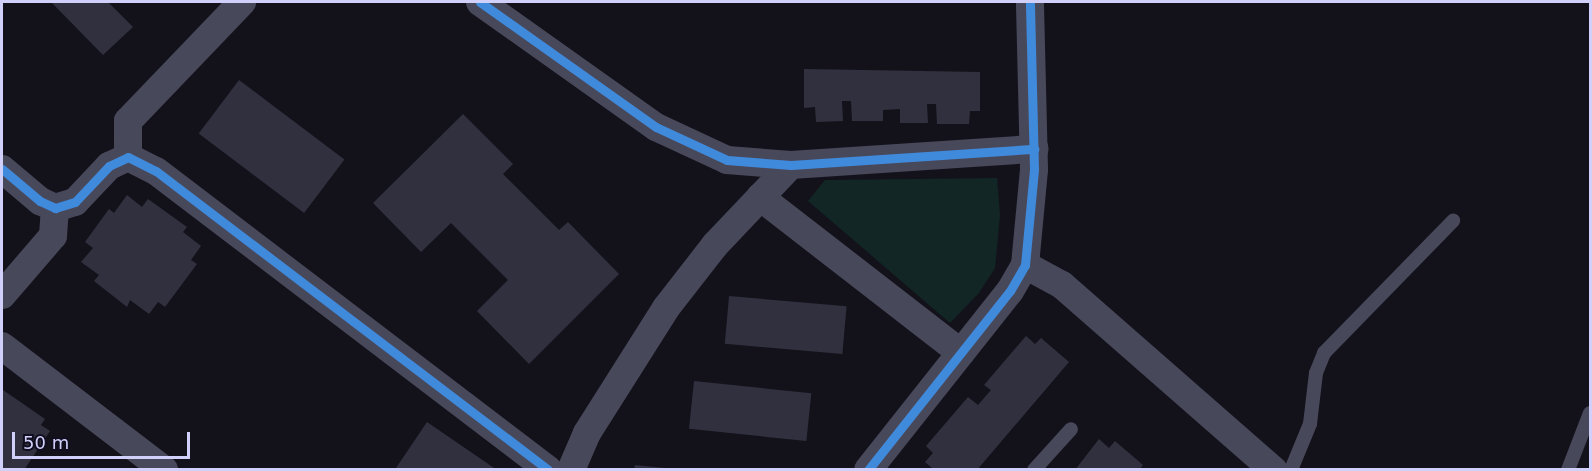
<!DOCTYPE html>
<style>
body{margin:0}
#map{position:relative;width:1592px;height:471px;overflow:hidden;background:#13121b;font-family:"DejaVu Sans",sans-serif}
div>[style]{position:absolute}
.green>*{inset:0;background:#122625}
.building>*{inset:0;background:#31303e;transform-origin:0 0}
.service>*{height:14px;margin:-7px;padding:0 7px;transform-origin:7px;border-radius:7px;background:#48485b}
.minor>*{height:28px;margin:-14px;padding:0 14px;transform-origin:14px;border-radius:14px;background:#48485b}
.cycleway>*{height:9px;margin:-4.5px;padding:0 4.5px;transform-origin:4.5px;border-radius:4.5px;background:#408adc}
span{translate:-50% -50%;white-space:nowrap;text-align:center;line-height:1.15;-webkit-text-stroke:5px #100e1f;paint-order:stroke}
.frame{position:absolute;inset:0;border:3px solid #d1d0fb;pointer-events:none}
.scale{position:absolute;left:12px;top:432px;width:178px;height:27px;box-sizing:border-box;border:3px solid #d1d0fb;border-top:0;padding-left:8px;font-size:18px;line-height:21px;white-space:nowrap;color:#d1d0fb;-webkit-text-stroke:4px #100e1f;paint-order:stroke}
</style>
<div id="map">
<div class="green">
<i style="clip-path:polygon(997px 178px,1000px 215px,995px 268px,979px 293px,950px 323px,808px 201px,825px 180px)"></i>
</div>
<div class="building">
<i style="clip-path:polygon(51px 2px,108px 2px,133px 27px,103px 55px)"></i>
<i style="clip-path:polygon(804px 69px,980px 72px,980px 111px,970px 111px,969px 124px,937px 124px,936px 104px,927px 104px,928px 123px,900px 123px,900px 109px,883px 110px,883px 121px,852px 121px,851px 101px,842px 101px,843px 121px,816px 122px,815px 107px,804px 108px)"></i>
<i style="left:239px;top:80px;width:132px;height:67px;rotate:37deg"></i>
<i style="clip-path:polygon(463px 114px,513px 164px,503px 174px,559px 230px,568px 222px,619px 274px,529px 364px,477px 311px,508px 280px,451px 223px,421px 252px,373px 203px)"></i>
<i style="clip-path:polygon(127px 195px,142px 207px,148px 199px,187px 227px,183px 232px,201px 246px,191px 260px,197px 264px,165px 307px,158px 302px,149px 314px,130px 300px,127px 307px,94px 281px,99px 275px,81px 262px,93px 248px,85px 242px,109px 209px,114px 213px)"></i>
<i style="left:729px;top:296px;width:118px;height:48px;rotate:5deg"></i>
<i style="clip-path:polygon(1026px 336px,1035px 344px,1041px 338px,1069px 362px,977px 470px,934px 470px,925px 462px,933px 453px,926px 446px,968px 397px,978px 405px,991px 390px,984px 385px)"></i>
<i style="left:694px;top:381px;width:118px;height:48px;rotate:6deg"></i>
<i style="clip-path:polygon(3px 390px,45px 419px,41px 425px,50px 431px,24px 470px,2px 470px)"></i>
<i style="clip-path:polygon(427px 422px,497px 470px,399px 470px,396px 468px)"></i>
<i style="clip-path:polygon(1099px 439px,1109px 448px,1115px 441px,1143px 465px,1139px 470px,1075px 470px)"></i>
<i style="clip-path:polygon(635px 465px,665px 468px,665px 470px,634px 470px)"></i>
</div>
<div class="service">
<i style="left:1034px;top:470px;width:55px;rotate:-47.9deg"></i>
<i style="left:1291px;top:470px;width:50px;rotate:-67.6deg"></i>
<i style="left:1310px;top:424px;width:51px;rotate:-83.3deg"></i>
<i style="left:1316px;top:373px;width:22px;rotate:-68deg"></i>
<i style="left:1324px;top:353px;width:185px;rotate:-45.7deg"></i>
<i style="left:1568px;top:470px;width:61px;rotate:-68.9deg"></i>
</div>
<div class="minor">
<i style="left:480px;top:2px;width:216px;rotate:35.4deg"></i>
<i style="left:656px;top:127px;width:78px;rotate:24.9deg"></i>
<i style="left:727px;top:160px;width:64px;rotate:4.5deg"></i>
<i style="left:791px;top:165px;width:244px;rotate:-3.8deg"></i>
<i style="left:128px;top:157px;width:36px;rotate:-90deg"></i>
<i style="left:128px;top:121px;width:165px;rotate:-46.2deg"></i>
<i style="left:2px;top:169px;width:50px;rotate:40.1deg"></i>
<i style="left:40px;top:201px;width:17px;rotate:25deg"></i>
<i style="left:55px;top:208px;width:21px;rotate:-17deg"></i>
<i style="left:75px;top:202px;width:50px;rotate:-46.6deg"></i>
<i style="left:109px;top:166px;width:21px;rotate:-25deg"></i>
<i style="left:128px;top:157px;width:31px;rotate:27deg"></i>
<i style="left:156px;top:171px;width:493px;rotate:37.3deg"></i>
<i style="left:760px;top:197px;width:254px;rotate:37.8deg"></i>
<i style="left:1025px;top:265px;width:42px;rotate:28.4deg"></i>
<i style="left:1062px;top:285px;width:281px;rotate:41.2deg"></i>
<i style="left:2px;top:295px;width:78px;rotate:-49.2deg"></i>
<i style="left:53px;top:236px;width:28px;rotate:-86deg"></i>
<i style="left:2px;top:346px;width:204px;rotate:37.4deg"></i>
<i style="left:571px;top:470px;width:40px;rotate:-66.6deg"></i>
<i style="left:587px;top:433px;width:148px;rotate:-57.7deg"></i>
<i style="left:666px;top:308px;width:80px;rotate:-52.1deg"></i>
<i style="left:715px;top:245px;width:110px;rotate:-46.5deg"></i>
<i style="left:868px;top:470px;width:228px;rotate:-51.6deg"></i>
<i style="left:1010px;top:291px;width:30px;rotate:-60deg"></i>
<i style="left:1025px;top:265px;width:96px;rotate:-84.6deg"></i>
<i style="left:1034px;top:169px;width:167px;rotate:-91.4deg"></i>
</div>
<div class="cycleway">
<i style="left:480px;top:2px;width:216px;rotate:35.4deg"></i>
<i style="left:656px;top:127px;width:78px;rotate:24.9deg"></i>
<i style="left:727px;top:160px;width:64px;rotate:4.5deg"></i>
<i style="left:791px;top:165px;width:244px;rotate:-3.8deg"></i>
<i style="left:2px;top:169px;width:50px;rotate:40.1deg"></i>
<i style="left:40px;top:201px;width:17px;rotate:25deg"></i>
<i style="left:55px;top:208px;width:21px;rotate:-17deg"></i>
<i style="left:75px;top:202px;width:50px;rotate:-46.6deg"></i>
<i style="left:109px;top:166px;width:21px;rotate:-25deg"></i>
<i style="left:128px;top:157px;width:31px;rotate:27deg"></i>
<i style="left:156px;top:171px;width:493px;rotate:37.3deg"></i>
<i style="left:868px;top:470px;width:228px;rotate:-51.6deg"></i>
<i style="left:1010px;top:291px;width:30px;rotate:-60deg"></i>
<i style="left:1025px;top:265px;width:96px;rotate:-84.6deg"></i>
<i style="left:1034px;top:169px;width:167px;rotate:-91.4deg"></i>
</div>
<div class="frame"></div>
<div class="scale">50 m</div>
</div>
